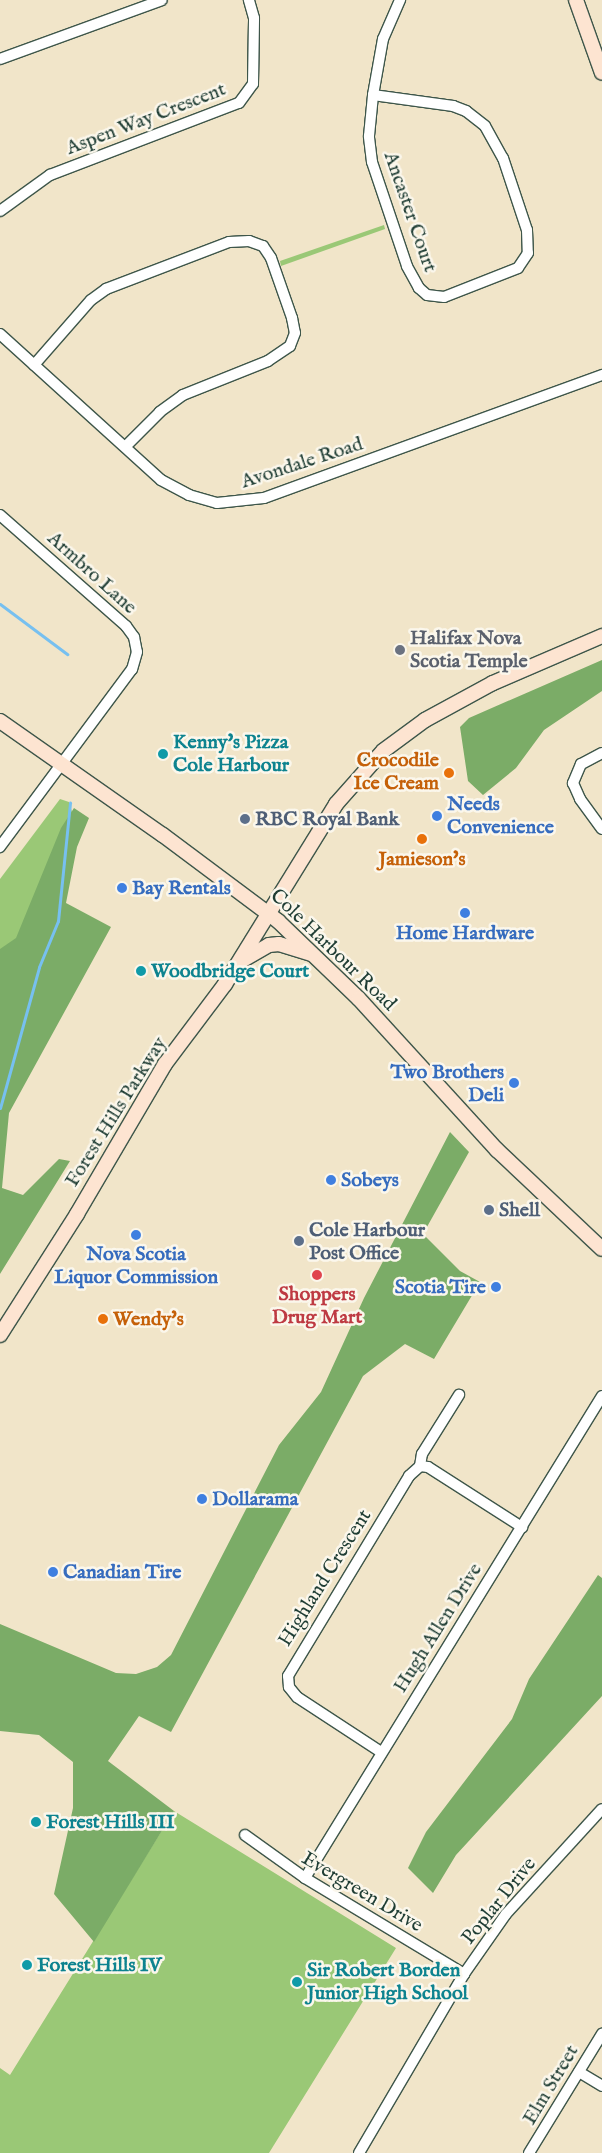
<!DOCTYPE html>
<style>
body{margin:0}
#map{position:relative;width:602px;height:2153px;overflow:hidden;background:#f1e5c9;font-family:"IM FELL English",serif}
div>[style]{position:absolute}
.green>*{inset:0;background:#9ac876}
.forest>*{inset:0;background:#7bac67}
.stream>*{height:3px;margin:-1.5px;padding:0 1.5px;transform-origin:1.5px;border-radius:1.5px;background:#77c0f0}
.roads{filter:drop-shadow(1px 0 #3e564a) drop-shadow(-1px 0 #3e564a) drop-shadow(0 1px #3e564a) drop-shadow(0 -1px #3e564a)}
.street>*{height:10px;margin:-5px;padding:0 5px;transform-origin:5px;border-radius:5px;background:#fff}
.secondary>*{height:14px;margin:-7px;padding:0 7px;transform-origin:7px;border-radius:7px;background:#fde4d1}
.dots>*{width:14px;height:14px;translate:-50% -50%;box-sizing:border-box;border:2px solid #fbf7ec;border-radius:50%}
span{translate:-50% -50%;white-space:nowrap;text-align:center;line-height:1.15;-webkit-text-stroke:5px #fbf7ec;paint-order:stroke}
.street-label{font-size:20px;color:#1f3d34}
.worship-label{font-size:20px;color:#5b616d;font-weight:700}
.left{translate:0 -50%;text-align:left}
.culture-label{font-size:20px;color:#0d838f;font-weight:700}
.food-label{font-size:20px;color:#c56008;font-weight:700}
.right{translate:-100% -50%;text-align:right}
.shop-label{font-size:20px;color:#366cbe;font-weight:700}
.service-label{font-size:20px;color:#4e5e75;font-weight:700}
.health-label{font-size:20px;color:#be3a42;font-weight:700}
</style>
<div id="map">
<div class="green">
<i style="clip-path:polygon(384px 225px,385px 229px,281px 266px,280px 261px)"></i>
<i style="clip-path:polygon(60px 799px,69px 802px,73px 815px,61px 890px,0 959px,0 879px)"></i>
<i style="clip-path:polygon(174px 1811px,396px 1948px,269px 2153px,0 2153px,0 2068px,10px 2075px)"></i>
</div>
<div class="forest">
<i style="clip-path:polygon(602px 660px,602px 691px,544px 730px,516px 768px,483px 795px,468px 781px,460px 727px,469px 718px)"></i>
<i style="clip-path:polygon(74px 808px,89px 818px,77px 847px,66px 903px,111px 927px,9px 1113px,2px 1188px,23px 1195px,59px 1159px,70px 1161px,0 1274px,0 949px,16px 938px,61px 828px)"></i>
<i style="clip-path:polygon(450px 1132px,469px 1152px,423px 1234px,460px 1271px,480px 1282px,434px 1359px,405px 1344px,363px 1376px,171px 1732px,139px 1716px,108px 1761px,174px 1811px,94px 1942px,54px 1894px,73px 1808px,73px 1762px,39px 1735px,0 1731px,0 1624px,116px 1673px,136px 1674px,157px 1667px,171px 1655px,279px 1445px,321px 1392px,364px 1298px)"></i>
<i style="clip-path:polygon(598px 1575px,602px 1578px,602px 1696px,456px 1855px,433px 1893px,408px 1868px,426px 1832px,512px 1719px,529px 1679px)"></i>
</div>
<div class="stream">
<i style="left:0;top:604px;width:84px;rotate:36.7deg"></i>
<i style="left:0;top:1108px;width:146px;rotate:-74.5deg"></i>
<i style="left:39px;top:967px;width:50px;rotate:-67.6deg"></i>
<i style="left:58px;top:921px;width:119px;rotate:-84.2deg"></i>
</div>
<div class="roads">
<div class="street">
<i style="left:0;top:59px;width:172px;rotate:-20deg"></i>
<i style="left:373px;top:95px;width:81px;rotate:7.8deg"></i>
<i style="left:453px;top:106px;width:14px;rotate:21deg"></i>
<i style="left:466px;top:111px;width:24px;rotate:38deg"></i>
<i style="left:485px;top:126px;width:37px;rotate:61deg"></i>
<i style="left:503px;top:158px;width:76px;rotate:71.6deg"></i>
<i style="left:527px;top:230px;width:23px;rotate:88deg"></i>
<i style="left:528px;top:253px;width:18px;rotate:124deg"></i>
<i style="left:518px;top:268px;width:79px;rotate:158.6deg"></i>
<i style="left:444px;top:297px;width:17px;rotate:-173deg"></i>
<i style="left:427px;top:295px;width:11px;rotate:-139deg"></i>
<i style="left:419px;top:288px;width:25px;rotate:-119deg"></i>
<i style="left:407px;top:266px;width:110px;rotate:-108.6deg"></i>
<i style="left:372px;top:162px;width:26px;rotate:-97deg"></i>
<i style="left:369px;top:136px;width:41px;rotate:-84.4deg"></i>
<i style="left:373px;top:95px;width:57px;rotate:-79.9deg"></i>
<i style="left:383px;top:39px;width:43px;rotate:-66.4deg"></i>
<i style="left:0;top:211px;width:62px;rotate:-35.8deg"></i>
<i style="left:50px;top:175px;width:202px;rotate:-20.9deg"></i>
<i style="left:239px;top:103px;width:24px;rotate:-54deg"></i>
<i style="left:253px;top:84px;width:66px;rotate:-89.1deg"></i>
<i style="left:254px;top:18px;width:19px;rotate:-106deg"></i>
<i style="left:0;top:334px;width:217px;rotate:42.2deg"></i>
<i style="left:161px;top:480px;width:32px;rotate:28deg"></i>
<i style="left:189px;top:495px;width:29px;rotate:16deg"></i>
<i style="left:217px;top:503px;width:47px;rotate:-6.1deg"></i>
<i style="left:264px;top:498px;width:360px;rotate:-20deg"></i>
<i style="left:34px;top:365px;width:86px;rotate:-48.8deg"></i>
<i style="left:91px;top:300px;width:19px;rotate:-36deg"></i>
<i style="left:106px;top:289px;width:132px;rotate:-20.9deg"></i>
<i style="left:229px;top:242px;width:20px;rotate:-3deg"></i>
<i style="left:249px;top:241px;width:15px;rotate:20deg"></i>
<i style="left:263px;top:246px;width:14px;rotate:56deg"></i>
<i style="left:271px;top:258px;width:64px;rotate:70.7deg"></i>
<i style="left:292px;top:318px;width:15px;rotate:79deg"></i>
<i style="left:295px;top:333px;width:14px;rotate:111deg"></i>
<i style="left:290px;top:346px;width:27px;rotate:146deg"></i>
<i style="left:268px;top:361px;width:92px;rotate:158.2deg"></i>
<i style="left:183px;top:395px;width:29px;rotate:144deg"></i>
<i style="left:160px;top:412px;width:49px;rotate:135deg"></i>
<i style="left:0;top:515px;width:168px;rotate:41.4deg"></i>
<i style="left:126px;top:626px;width:14px;rotate:54deg"></i>
<i style="left:134px;top:637px;width:15px;rotate:79deg"></i>
<i style="left:137px;top:652px;width:18px;rotate:106deg"></i>
<i style="left:132px;top:669px;width:222px;rotate:126.6deg"></i>
<i style="left:602px;top:753px;width:24px;rotate:152deg"></i>
<i style="left:581px;top:764px;width:21px;rotate:113deg"></i>
<i style="left:573px;top:783px;width:17px;rotate:66deg"></i>
<i style="left:580px;top:799px;width:37px;rotate:54deg"></i>
<i style="left:420px;top:1466px;width:8px;rotate:7deg"></i>
<i style="left:428px;top:1467px;width:112px;rotate:32.6deg"></i>
<i style="left:420px;top:1466px;width:12px;rotate:-81deg"></i>
<i style="left:422px;top:1454px;width:70px;rotate:-57.9deg"></i>
<i style="left:381px;top:1752px;width:100px;rotate:-146.8deg"></i>
<i style="left:297px;top:1697px;width:13px;rotate:-129deg"></i>
<i style="left:289px;top:1687px;width:11px;rotate:-95deg"></i>
<i style="left:288px;top:1676px;width:234px;rotate:-58.8deg"></i>
<i style="left:409px;top:1476px;width:15px;rotate:-42deg"></i>
<i style="left:245px;top:1835px;width:74px;rotate:35.6deg"></i>
<i style="left:305px;top:1878px;width:186px;rotate:31.1deg"></i>
<i style="left:305px;top:1878px;width:566px;rotate:-58.36deg"></i>
<i style="left:579px;top:2072px;width:27px;rotate:31deg"></i>
<i style="left:359px;top:2153px;width:208px;rotate:-59.6deg"></i>
<i style="left:464px;top:1974px;width:73px;rotate:-55deg"></i>
<i style="left:506px;top:1914px;width:142px;rotate:-47.6deg"></i>
<i style="left:529px;top:2153px;width:140px;rotate:-58.5deg"></i>
</div>
<div class="secondary">
<i style="left:576px;top:0;width:77px;rotate:70.4deg"></i>
<i style="left:0;top:721px;width:199px;rotate:35deg"></i>
<i style="left:163px;top:835px;width:144px;rotate:36.8deg"></i>
<i style="left:278px;top:921px;width:112px;rotate:43.9deg"></i>
<i style="left:359px;top:999px;width:205px;rotate:47.6deg"></i>
<i style="left:497px;top:1150px;width:144px;rotate:43.3deg"></i>
<i style="left:243px;top:960px;width:30px;rotate:-30deg"></i>
<i style="left:269px;top:945px;width:10px;rotate:-6deg"></i>
<i style="left:279px;top:944px;width:34px;rotate:17deg"></i>
<i style="left:0;top:1335px;width:143px;rotate:-57.5deg"></i>
<i style="left:77px;top:1214px;width:174px;rotate:-59.6deg"></i>
<i style="left:165px;top:1064px;width:100px;rotate:-53.1deg"></i>
<i style="left:225px;top:984px;width:211px;rotate:-58.3deg"></i>
<i style="left:336px;top:804px;width:71px;rotate:-48.4deg"></i>
<i style="left:383px;top:751px;width:52px;rotate:-36.4deg"></i>
<i style="left:425px;top:720px;width:77px;rotate:-28.6deg"></i>
<i style="left:493px;top:683px;width:119px;rotate:-23.3deg"></i>
</div>
</div>
<div class="dots">
<i style="left:400px;top:650px;background:#6b7280"></i>
<i style="left:163px;top:754px;background:#0f9aa8"></i>
<i style="left:449px;top:773px;background:#e8710a"></i>
<i style="left:437px;top:816px;background:#3f7fe0"></i>
<i style="left:245px;top:819px;background:#5c6f8a"></i>
<i style="left:422px;top:839px;background:#e8710a"></i>
<i style="left:122px;top:888px;background:#3f7fe0"></i>
<i style="left:465px;top:913px;background:#3f7fe0"></i>
<i style="left:141px;top:971px;background:#0f9aa8"></i>
<i style="left:514px;top:1083px;background:#3f7fe0"></i>
<i style="left:331px;top:1180px;background:#3f7fe0"></i>
<i style="left:489px;top:1210px;background:#5c6f8a"></i>
<i style="left:136px;top:1235px;background:#3f7fe0"></i>
<i style="left:299px;top:1241px;background:#5c6f8a"></i>
<i style="left:317px;top:1275px;background:#e0444e"></i>
<i style="left:496px;top:1287px;background:#3f7fe0"></i>
<i style="left:103px;top:1319px;background:#e8710a"></i>
<i style="left:202px;top:1499px;background:#3f7fe0"></i>
<i style="left:53px;top:1572px;background:#3f7fe0"></i>
<i style="left:36px;top:1822px;background:#0f9aa8"></i>
<i style="left:27px;top:1965px;background:#0f9aa8"></i>
<i style="left:297px;top:1982px;background:#0f9aa8"></i>
</div>
<div class="street-label">
<span style="left:146px;top:119px;rotate:-21deg">Aspen Way Crescent</span>
<span style="left:410px;top:212px;rotate:71deg">Ancaster Court</span>
<span style="left:302px;top:463px;rotate:-18deg">Avondale Road</span>
<span style="left:92px;top:573px;rotate:42deg">Armbro Lane</span>
<span style="left:333px;top:950px;rotate:44deg">Cole Harbour Road</span>
<span style="left:116px;top:1112px;rotate:-58deg">Forest Hills Parkway</span>
<span style="left:325px;top:1578px;rotate:-58deg">Highland Crescent</span>
<span style="left:438px;top:1628px;rotate:-58deg">Hugh Allen Drive</span>
<span style="left:362px;top:1892px;rotate:31deg">Evergreen Drive</span>
<span style="left:499px;top:1901px;rotate:-51deg">Poplar Drive</span>
<span style="left:551px;top:2085px;rotate:-59deg">Elm Street</span>
</div>
<div class="worship-label">
<span class="left" style="left:410px;top:650px">Halifax Nova<br>Scotia Temple</span>
</div>
<div class="culture-label">
<span class="left" style="left:173px;top:754px">Kenny's Pizza<br>Cole Harbour</span>
<span class="left" style="left:151px;top:971px">Woodbridge Court</span>
<span class="left" style="left:46px;top:1822px">Forest Hills III</span>
<span class="left" style="left:37px;top:1965px">Forest Hills IV</span>
<span class="left" style="left:307px;top:1982px">Sir Robert Borden<br>Junior High School</span>
</div>
<div class="food-label">
<span class="right" style="left:439px;top:772px">Crocodile<br>Ice Cream</span>
<span style="left:422px;top:859px">Jamieson's</span>
<span class="left" style="left:113px;top:1319px">Wendy's</span>
</div>
<div class="shop-label">
<span class="left" style="left:447px;top:816px">Needs<br>Convenience</span>
<span class="left" style="left:132px;top:888px">Bay Rentals</span>
<span style="left:465px;top:933px">Home Hardware</span>
<span class="right" style="left:504px;top:1084px">Two Brothers<br>Deli</span>
<span class="left" style="left:341px;top:1180px">Sobeys</span>
<span style="left:136px;top:1266px">Nova Scotia<br>Liquor Commission</span>
<span class="right" style="left:486px;top:1287px">Scotia Tire</span>
<span class="left" style="left:212px;top:1499px">Dollarama</span>
<span class="left" style="left:63px;top:1572px">Canadian Tire</span>
</div>
<div class="service-label">
<span class="left" style="left:255px;top:819px">RBC Royal Bank</span>
<span class="left" style="left:499px;top:1210px">Shell</span>
<span class="left" style="left:309px;top:1242px">Cole Harbour<br>Post Office</span>
</div>
<div class="health-label">
<span style="left:317px;top:1306px">Shoppers<br>Drug Mart</span>
</div>
</div>
